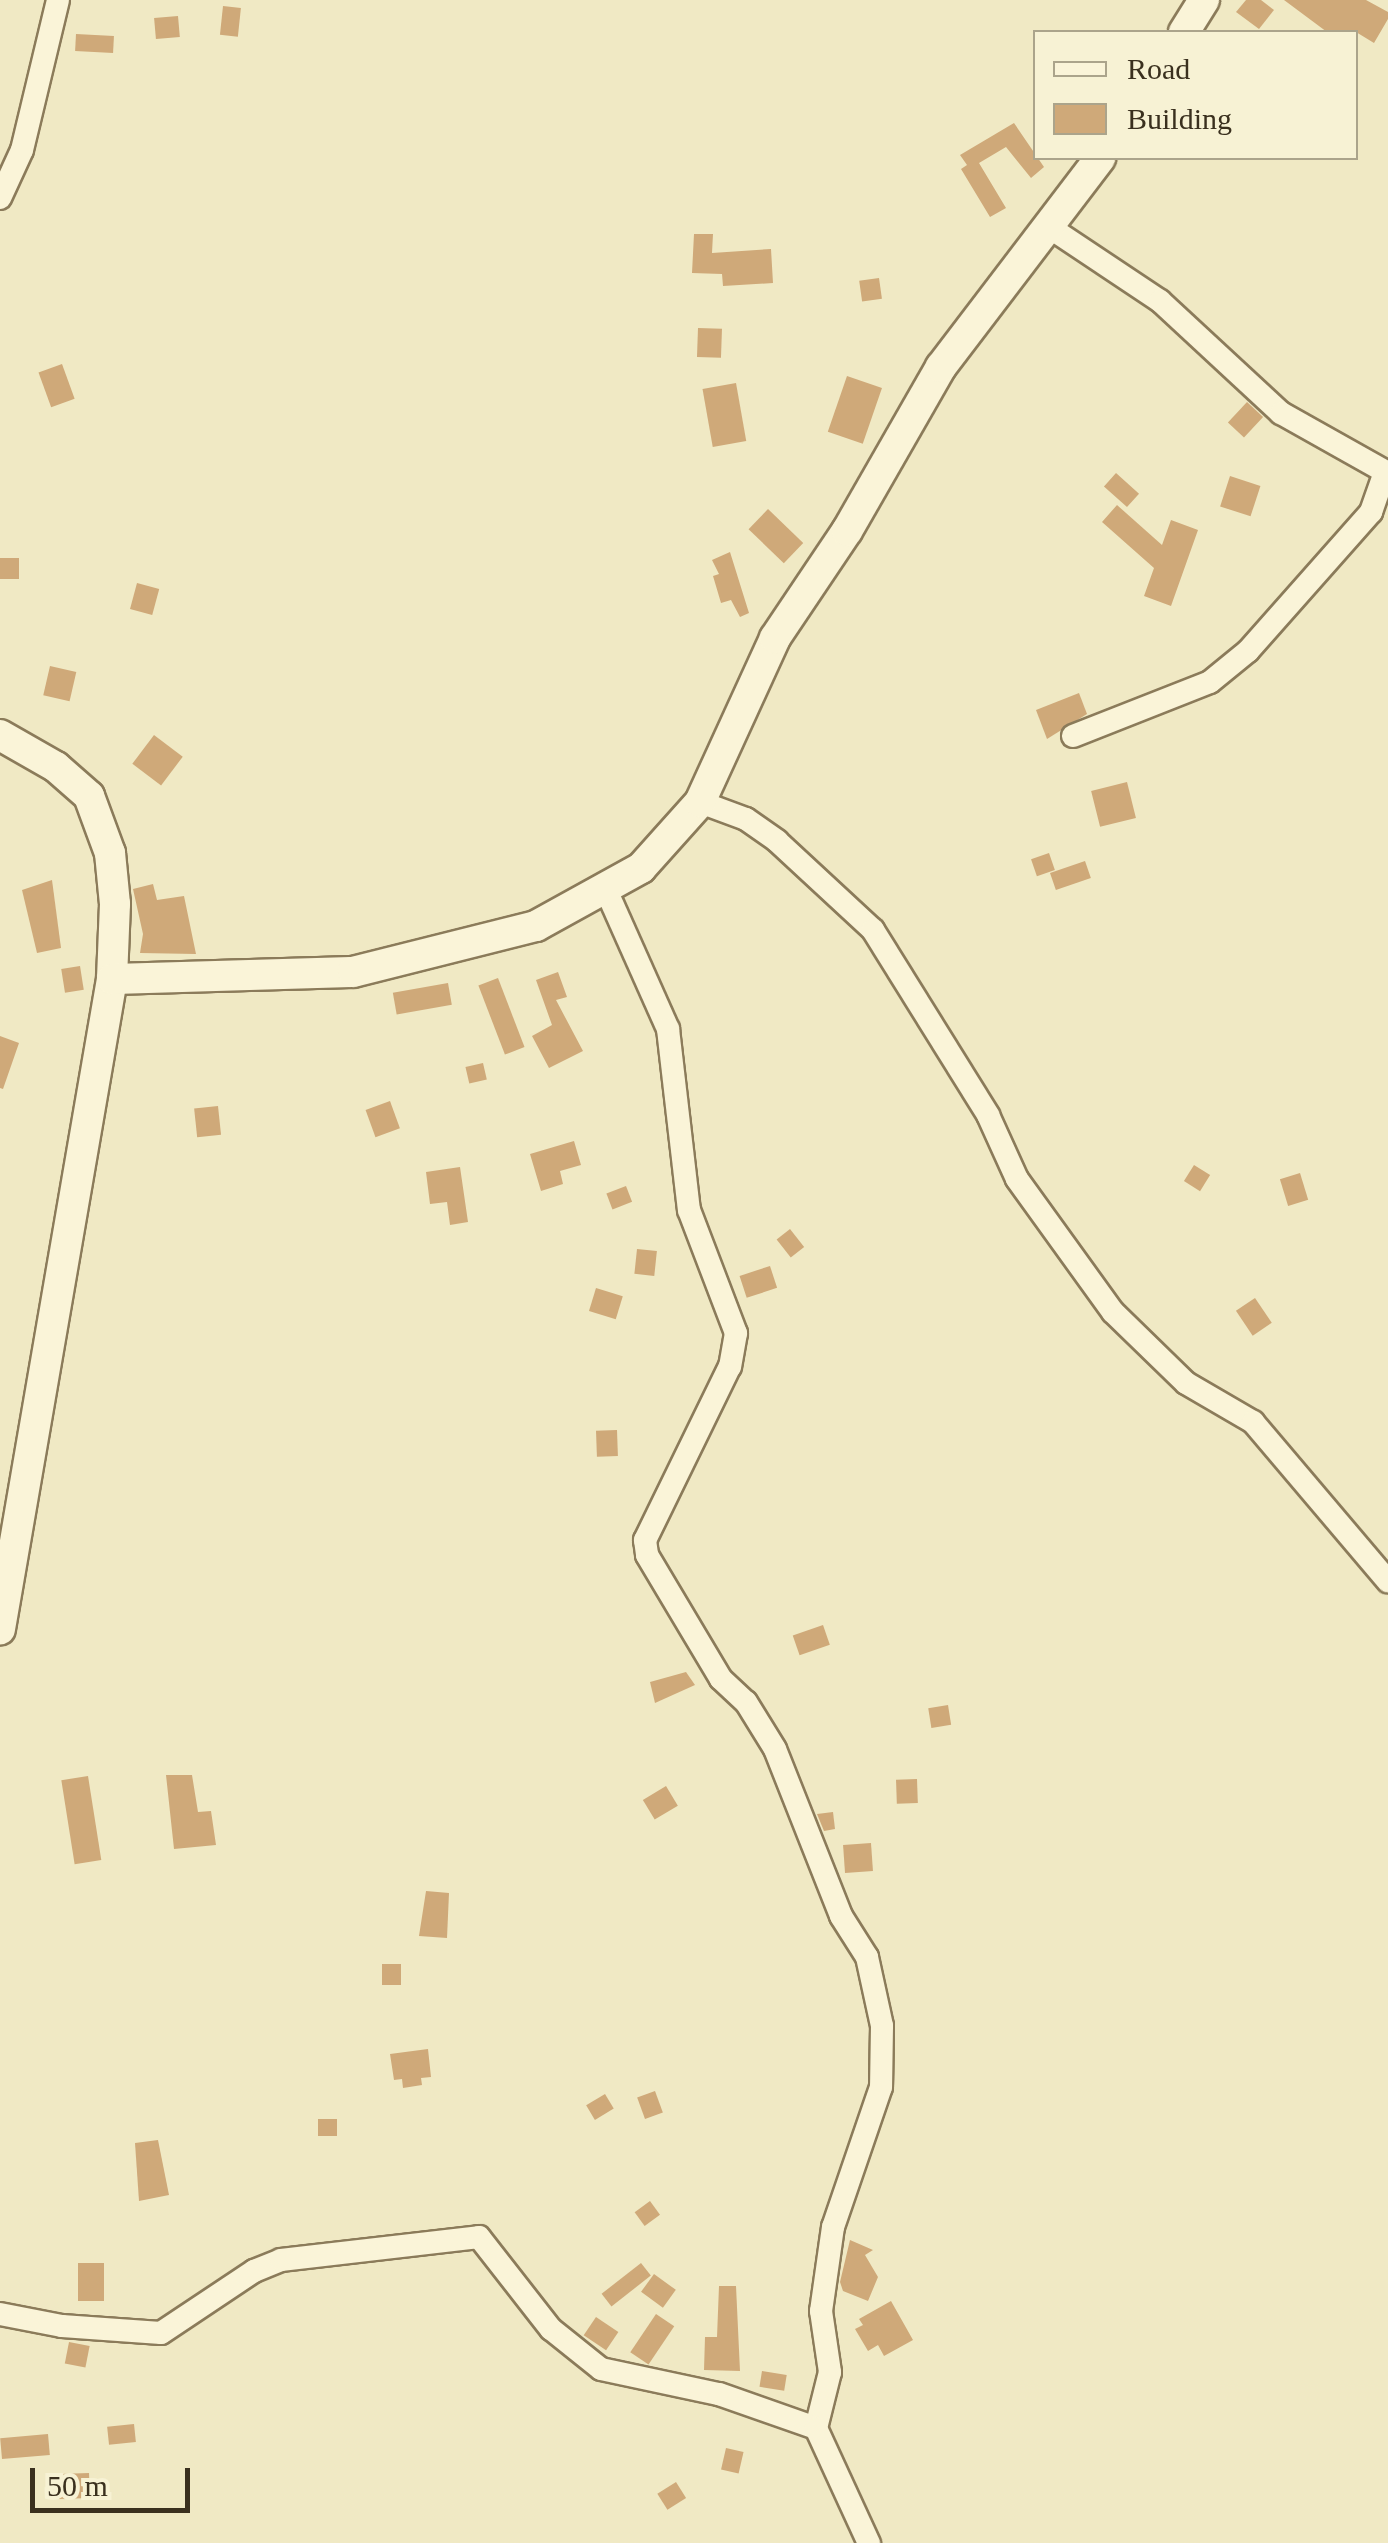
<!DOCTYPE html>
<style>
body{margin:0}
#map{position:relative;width:1388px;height:2543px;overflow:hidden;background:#f0e9c4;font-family:Georgia,serif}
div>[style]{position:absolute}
.building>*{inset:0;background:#cfa979;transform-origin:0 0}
.roads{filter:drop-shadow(2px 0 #8b7b5a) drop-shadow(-2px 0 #8b7b5a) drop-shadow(0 2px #8b7b5a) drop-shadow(0 -2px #8b7b5a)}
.street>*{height:22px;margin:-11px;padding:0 11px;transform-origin:11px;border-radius:11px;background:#faf4d8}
.secondary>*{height:30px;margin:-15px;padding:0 15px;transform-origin:15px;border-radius:15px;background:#faf4d8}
span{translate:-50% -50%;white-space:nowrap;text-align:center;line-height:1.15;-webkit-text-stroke:10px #f7f2d4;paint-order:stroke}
.legend{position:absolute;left:1033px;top:30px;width:325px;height:130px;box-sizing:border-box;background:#f7f2d4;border:2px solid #aba48b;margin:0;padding:12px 18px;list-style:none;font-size:30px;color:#3a301e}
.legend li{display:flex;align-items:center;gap:20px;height:50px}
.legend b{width:50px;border:2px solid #aba48b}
.scale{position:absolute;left:30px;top:2468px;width:160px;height:45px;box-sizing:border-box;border:5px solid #3a301e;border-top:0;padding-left:12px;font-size:30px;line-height:35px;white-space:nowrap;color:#3a301e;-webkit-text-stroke:8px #f7f2d4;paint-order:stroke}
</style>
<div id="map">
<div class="building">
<i style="clip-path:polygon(1246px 0,1261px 0,1274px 10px,1259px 29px,1236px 12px)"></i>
<i style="clip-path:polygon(1284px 0,1366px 0,1388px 12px,1388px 19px,1374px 43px,1356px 32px,1327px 32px)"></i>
<i style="left:223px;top:6px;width:18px;height:29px;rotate:6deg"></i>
<i style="left:178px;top:16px;width:21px;height:24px;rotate:85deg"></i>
<i style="left:76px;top:34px;width:38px;height:17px;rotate:3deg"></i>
<i style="clip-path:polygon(1014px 123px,1044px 167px,1031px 178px,1006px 147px,979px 163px,1006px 208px,990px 217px,961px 169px,967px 165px,960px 155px)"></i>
<i style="clip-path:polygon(694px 234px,713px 234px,712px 253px,771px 249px,773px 283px,723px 286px,722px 274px,692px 273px)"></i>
<i style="left:879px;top:278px;width:21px;height:20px;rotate:82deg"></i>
<i style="left:698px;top:328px;width:24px;height:29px;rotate:2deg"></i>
<i style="left:62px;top:364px;width:37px;height:25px;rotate:70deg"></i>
<i style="left:847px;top:376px;width:37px;height:59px;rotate:19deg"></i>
<i style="left:736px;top:383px;width:59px;height:34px;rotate:80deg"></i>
<i style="left:1247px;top:402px;width:22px;height:28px;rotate:43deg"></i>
<i style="left:1116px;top:473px;width:31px;height:18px;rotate:42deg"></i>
<i style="left:1230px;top:476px;width:32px;height:32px;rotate:18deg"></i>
<i style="clip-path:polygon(1117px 505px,1162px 545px,1171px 520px,1198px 530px,1171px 606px,1144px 596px,1154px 568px,1102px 522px)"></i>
<i style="left:768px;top:509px;width:49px;height:28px;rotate:44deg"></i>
<i style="clip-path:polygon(730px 552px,749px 613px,740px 617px,731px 600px,721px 603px,713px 576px,719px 574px,712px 560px)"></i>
<i style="left:0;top:558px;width:19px;height:21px"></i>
<i style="left:137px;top:583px;width:23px;height:27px;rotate:15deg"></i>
<i style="left:50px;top:666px;width:27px;height:30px;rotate:13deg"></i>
<i style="clip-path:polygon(1079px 693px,1087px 714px,1047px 739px,1036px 710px)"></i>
<i style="left:154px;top:735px;width:36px;height:36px;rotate:37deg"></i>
<i style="left:1127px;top:782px;width:37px;height:37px;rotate:76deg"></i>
<i style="left:1049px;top:853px;width:18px;height:19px;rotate:71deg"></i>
<i style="left:1085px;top:861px;width:18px;height:37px;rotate:71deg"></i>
<i style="clip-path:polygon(52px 880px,61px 948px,37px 953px,22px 890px)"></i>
<i style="clip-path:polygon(153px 884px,157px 900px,184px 896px,196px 954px,140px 953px,143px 934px,133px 889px)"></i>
<i style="left:80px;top:966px;width:24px;height:19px;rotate:81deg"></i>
<i style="clip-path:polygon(558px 972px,567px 997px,556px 1000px,583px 1051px,549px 1068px,532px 1036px,552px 1025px,536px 980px)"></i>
<i style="left:498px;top:978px;width:74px;height:21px;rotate:69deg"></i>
<i style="left:448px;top:983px;width:22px;height:56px;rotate:80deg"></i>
<i style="clip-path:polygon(0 1036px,19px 1043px,3px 1089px,0 1088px)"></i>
<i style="left:483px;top:1063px;width:17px;height:18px;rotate:77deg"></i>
<i style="left:390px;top:1101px;width:29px;height:26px;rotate:70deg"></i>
<i style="left:218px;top:1106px;width:29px;height:24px;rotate:84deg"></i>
<i style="clip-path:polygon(574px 1141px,581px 1165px,560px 1171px,563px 1184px,541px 1191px,530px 1154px)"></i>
<i style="left:1194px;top:1165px;width:19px;height:19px;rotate:32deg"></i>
<i style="clip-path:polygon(460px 1167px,468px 1222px,450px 1225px,447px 1202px,430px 1204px,426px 1172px)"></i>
<i style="left:1300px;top:1173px;width:28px;height:21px;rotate:73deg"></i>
<i style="left:626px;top:1186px;width:17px;height:21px;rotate:69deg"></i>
<i style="left:790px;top:1229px;width:23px;height:17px;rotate:52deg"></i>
<i style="left:637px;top:1249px;width:20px;height:25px;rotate:6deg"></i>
<i style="left:770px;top:1266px;width:23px;height:32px;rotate:72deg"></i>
<i style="left:596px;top:1288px;width:28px;height:24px;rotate:17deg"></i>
<i style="left:1255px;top:1298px;width:30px;height:23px;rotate:56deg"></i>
<i style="left:617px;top:1430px;width:26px;height:21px;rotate:88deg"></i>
<i style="left:823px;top:1625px;width:21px;height:32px;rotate:71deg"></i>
<i style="clip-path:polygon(686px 1672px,695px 1685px,655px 1703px,650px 1682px)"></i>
<i style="left:948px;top:1705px;width:20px;height:20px;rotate:81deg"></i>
<i style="clip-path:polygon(166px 1775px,192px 1775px,198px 1812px,211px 1811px,216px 1845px,174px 1849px)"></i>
<i style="left:88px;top:1776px;width:85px;height:27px;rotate:81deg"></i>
<i style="left:917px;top:1779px;width:24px;height:21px;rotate:88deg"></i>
<i style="left:666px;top:1786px;width:23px;height:27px;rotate:59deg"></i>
<i style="clip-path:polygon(833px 1812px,835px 1829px,824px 1831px,817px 1814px)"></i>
<i style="left:871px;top:1843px;width:28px;height:28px;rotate:86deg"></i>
<i style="clip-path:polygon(426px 1891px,449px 1893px,447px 1938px,419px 1936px)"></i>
<i style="left:382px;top:1964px;width:19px;height:21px"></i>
<i style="clip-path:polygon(428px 2049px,431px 2077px,421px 2078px,422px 2085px,403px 2088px,402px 2079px,394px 2080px,390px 2054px)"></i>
<i style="left:655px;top:2091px;width:23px;height:19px;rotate:70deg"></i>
<i style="left:605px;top:2094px;width:17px;height:22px;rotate:59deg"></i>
<i style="left:318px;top:2119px;width:19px;height:17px"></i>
<i style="clip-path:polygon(158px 2140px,169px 2195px,139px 2201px,135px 2143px)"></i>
<i style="left:650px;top:2201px;width:17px;height:19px;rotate:54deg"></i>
<i style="clip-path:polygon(850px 2240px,873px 2250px,865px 2255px,878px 2277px,868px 2301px,843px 2291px,840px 2282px)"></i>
<i style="left:78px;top:2263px;width:26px;height:38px"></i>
<i style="left:641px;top:2263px;width:16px;height:50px;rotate:52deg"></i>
<i style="left:654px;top:2274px;width:27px;height:22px;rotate:36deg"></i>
<i style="clip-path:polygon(719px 2286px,736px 2286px,740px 2371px,704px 2370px,705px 2337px,717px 2337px)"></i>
<i style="clip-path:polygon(891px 2301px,913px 2340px,884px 2356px,878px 2345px,868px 2351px,855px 2329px,863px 2325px,859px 2319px)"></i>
<i style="left:656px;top:2314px;width:22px;height:46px;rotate:34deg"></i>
<i style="left:596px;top:2317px;width:27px;height:22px;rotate:34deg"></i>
<i style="left:69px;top:2342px;width:21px;height:22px;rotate:11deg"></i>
<i style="left:762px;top:2371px;width:25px;height:16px;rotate:9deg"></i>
<i style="left:134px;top:2424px;width:18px;height:27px;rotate:84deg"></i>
<i style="left:48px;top:2434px;width:21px;height:48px;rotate:85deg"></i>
<i style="left:726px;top:2448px;width:18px;height:22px;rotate:13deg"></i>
<i style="left:89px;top:2473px;width:25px;height:31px;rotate:88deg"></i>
<i style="left:676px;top:2482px;width:19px;height:22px;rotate:58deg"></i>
</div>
<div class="roads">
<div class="street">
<i style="left:0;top:198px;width:53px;rotate:-65.4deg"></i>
<i style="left:22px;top:150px;width:154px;rotate:-76.5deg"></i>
<i style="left:1049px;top:227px;width:133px;rotate:33.7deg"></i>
<i style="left:1160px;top:301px;width:165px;rotate:42.8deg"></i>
<i style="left:1281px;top:413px;width:123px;rotate:29.3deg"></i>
<i style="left:1073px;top:736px;width:147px;rotate:-21.5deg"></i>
<i style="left:1210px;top:682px;width:49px;rotate:-39.2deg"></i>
<i style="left:1248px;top:651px;width:186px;rotate:-48.5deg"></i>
<i style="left:1371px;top:512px;width:42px;rotate:-70.7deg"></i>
<i style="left:700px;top:802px;width:49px;rotate:20.3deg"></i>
<i style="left:746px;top:819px;width:38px;rotate:35deg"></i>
<i style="left:777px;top:841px;width:131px;rotate:42.8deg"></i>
<i style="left:873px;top:930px;width:218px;rotate:58.1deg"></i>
<i style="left:988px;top:1115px;width:70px;rotate:65.6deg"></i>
<i style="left:1017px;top:1179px;width:164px;rotate:54.2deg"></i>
<i style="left:1113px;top:1312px;width:102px;rotate:44.2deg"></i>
<i style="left:1186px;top:1383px;width:78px;rotate:30.2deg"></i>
<i style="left:1253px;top:1422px;width:209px;rotate:49.7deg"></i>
<i style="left:607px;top:892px;width:150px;rotate:66deg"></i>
<i style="left:668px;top:1029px;width:182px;rotate:83.4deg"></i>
<i style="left:689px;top:1210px;width:132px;rotate:69.1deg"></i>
<i style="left:736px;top:1333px;width:34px;rotate:100deg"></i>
<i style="left:730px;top:1366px;width:194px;rotate:116deg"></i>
<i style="left:645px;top:1540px;width:15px;rotate:82deg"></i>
<i style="left:647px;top:1555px;width:144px;rotate:59.2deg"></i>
<i style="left:721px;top:1679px;width:34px;rotate:43deg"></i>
<i style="left:746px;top:1702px;width:55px;rotate:58.3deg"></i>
<i style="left:775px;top:1749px;width:180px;rotate:68.4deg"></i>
<i style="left:841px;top:1916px;width:49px;rotate:57.6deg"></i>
<i style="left:867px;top:1957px;width:71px;rotate:77.7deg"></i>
<i style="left:882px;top:2026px;width:61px;rotate:90.9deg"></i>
<i style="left:881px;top:2087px;width:148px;rotate:108.9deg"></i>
<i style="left:833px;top:2227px;width:85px;rotate:98.1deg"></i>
<i style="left:821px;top:2311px;width:62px;rotate:81.6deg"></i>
<i style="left:830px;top:2372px;width:58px;rotate:104deg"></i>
<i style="left:0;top:2314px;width:63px;rotate:11deg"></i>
<i style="left:62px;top:2326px;width:99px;rotate:4deg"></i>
<i style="left:161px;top:2333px;width:112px;rotate:-33.7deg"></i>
<i style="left:254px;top:2271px;width:29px;rotate:-22deg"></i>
<i style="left:281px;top:2260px;width:199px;rotate:-6.6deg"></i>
<i style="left:479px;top:2237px;width:117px;rotate:52deg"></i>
<i style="left:551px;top:2329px;width:64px;rotate:38.7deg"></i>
<i style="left:601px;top:2369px;width:121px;rotate:12deg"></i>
<i style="left:719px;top:2394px;width:103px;rotate:19.3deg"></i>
<i style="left:816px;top:2428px;width:127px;rotate:65.3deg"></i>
</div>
<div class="secondary">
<i style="left:1184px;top:32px;width:38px;rotate:-58deg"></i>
<i style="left:0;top:735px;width:64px;rotate:29.7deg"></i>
<i style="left:56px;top:767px;width:44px;rotate:41.3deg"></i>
<i style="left:89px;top:796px;width:61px;rotate:69.8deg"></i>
<i style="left:110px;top:853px;width:51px;rotate:84.4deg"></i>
<i style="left:115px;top:904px;width:75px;rotate:92.3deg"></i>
<i style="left:112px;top:979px;width:660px;rotate:99.78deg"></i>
<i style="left:112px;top:979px;width:241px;rotate:-1.7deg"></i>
<i style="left:353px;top:972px;width:189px;rotate:-14.1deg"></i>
<i style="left:536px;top:926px;width:120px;rotate:-28.9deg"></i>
<i style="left:641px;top:868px;width:89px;rotate:-48.2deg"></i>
<i style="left:700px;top:802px;width:180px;rotate:-65.4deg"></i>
<i style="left:775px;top:638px;width:129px;rotate:-56.1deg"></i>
<i style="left:847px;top:531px;width:189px;rotate:-60.2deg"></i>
<i style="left:941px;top:367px;width:263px;rotate:-52.7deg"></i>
</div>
</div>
<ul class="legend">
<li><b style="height:12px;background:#faf4d8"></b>Road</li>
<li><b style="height:28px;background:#cfa979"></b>Building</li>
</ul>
<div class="scale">50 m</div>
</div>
